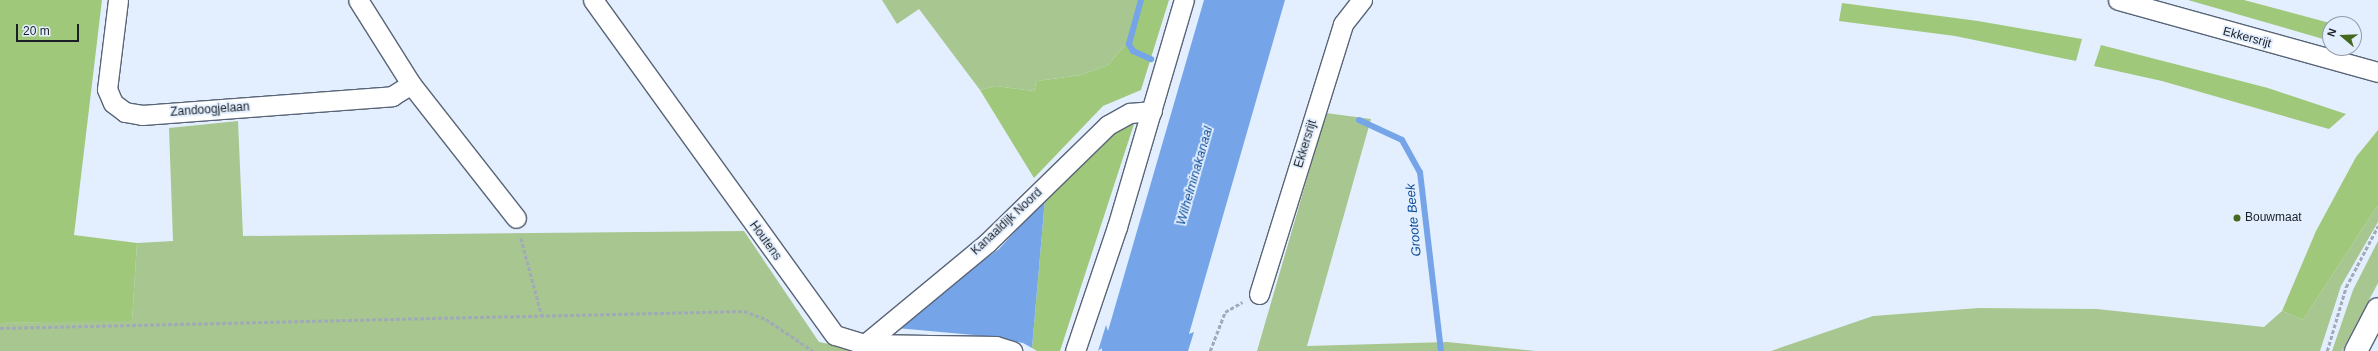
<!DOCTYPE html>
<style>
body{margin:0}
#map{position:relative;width:2378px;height:351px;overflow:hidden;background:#e3efff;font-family:Helvetica,sans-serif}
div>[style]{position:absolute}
.green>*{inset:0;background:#a8c68f}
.forest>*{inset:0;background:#a0c87b}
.water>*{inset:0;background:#75a5e8}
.stream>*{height:6px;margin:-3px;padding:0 3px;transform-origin:3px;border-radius:3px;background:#75a5e8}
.path>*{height:2.5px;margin-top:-1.25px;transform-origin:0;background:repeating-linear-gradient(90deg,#a1aab7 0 4px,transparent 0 6px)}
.roads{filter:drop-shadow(1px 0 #596577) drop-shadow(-1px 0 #596577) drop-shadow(0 1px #596577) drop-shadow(0 -1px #596577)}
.minor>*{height:19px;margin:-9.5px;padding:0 9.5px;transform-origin:9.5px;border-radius:9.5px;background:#fff}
.secondary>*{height:22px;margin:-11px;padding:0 11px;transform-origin:11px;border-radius:11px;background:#fff}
.dots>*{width:11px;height:11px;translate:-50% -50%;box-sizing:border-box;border:2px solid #e3efff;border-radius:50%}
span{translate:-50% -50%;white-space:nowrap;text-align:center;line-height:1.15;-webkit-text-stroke:3.5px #e3efff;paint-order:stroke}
.street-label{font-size:12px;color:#1a1f26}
.poi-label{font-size:12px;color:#1a1f26}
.left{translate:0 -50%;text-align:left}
.water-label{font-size:13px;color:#0a4c9a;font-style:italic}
.north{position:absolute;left:2322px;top:16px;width:40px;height:40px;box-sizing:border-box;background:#e3efff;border:1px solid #939ca8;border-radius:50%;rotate:289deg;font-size:11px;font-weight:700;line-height:16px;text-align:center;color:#1a1f26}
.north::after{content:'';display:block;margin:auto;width:14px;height:18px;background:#45671e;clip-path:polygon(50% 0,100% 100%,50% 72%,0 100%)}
.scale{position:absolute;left:16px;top:24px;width:63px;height:18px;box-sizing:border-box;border:2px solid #1a1f26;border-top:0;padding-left:5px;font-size:12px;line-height:14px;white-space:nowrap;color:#1a1f26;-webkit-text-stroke:3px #e3efff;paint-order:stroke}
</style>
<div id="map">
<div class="green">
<i style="clip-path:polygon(882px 0,1141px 0,1127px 43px,1108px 65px,1081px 75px,1037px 81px,1034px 91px,996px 86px,980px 90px,919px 9px,897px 24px)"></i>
<i style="clip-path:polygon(1326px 113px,1371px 119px,1307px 346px,1447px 342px,1536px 351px,1257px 351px)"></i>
<i style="clip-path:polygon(238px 121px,243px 236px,744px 231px,819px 342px,864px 351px,0 351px,0 323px,132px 320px,137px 243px,173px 241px,169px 128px)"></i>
<i style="clip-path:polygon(2378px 205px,2378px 222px,2341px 286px,2320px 351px,1771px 351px,1873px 316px,1979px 308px,2097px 309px,2264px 327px,2282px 311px,2303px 320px)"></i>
<i style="clip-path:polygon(2378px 241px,2378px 283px,2342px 351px,2332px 351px,2353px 290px)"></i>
</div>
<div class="forest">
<i style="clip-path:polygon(0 0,102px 0,74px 235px,137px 243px,132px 321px,0 323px)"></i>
<i style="clip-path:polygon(1141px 0,1169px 0,1141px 90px,1103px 106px,1034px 178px,980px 90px,996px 86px,1034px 91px,1037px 81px,1081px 75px,1108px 65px,1127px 43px)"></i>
<i style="clip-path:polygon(2188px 0,2244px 0,2330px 23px,2330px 41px)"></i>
<i style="clip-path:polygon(1842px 3px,1978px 21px,2082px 39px,2076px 61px,1955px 36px,1839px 21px)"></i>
<i style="clip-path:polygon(2101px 45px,2268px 88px,2346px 114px,2329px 129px,2162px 81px,2094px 66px)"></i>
<i style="clip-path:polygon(1135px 121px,1060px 351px,1037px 351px,1032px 348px,1045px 199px,1118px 126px)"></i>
<i style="clip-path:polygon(2378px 130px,2378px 205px,2303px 320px,2282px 311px,2316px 231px,2356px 157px)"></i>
</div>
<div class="water">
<i style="clip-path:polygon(1204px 0,1285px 0,1189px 334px,1194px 332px,1188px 351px,1102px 351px,1102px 348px,1098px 351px,1106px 325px,1108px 331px)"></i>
<i style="clip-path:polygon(1045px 199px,1032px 348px,1023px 343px,974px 335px,896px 328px,922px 304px,999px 249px)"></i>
</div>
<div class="stream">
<i style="left:1141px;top:0;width:46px;rotate:105.3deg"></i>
<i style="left:1129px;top:44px;width:8px;rotate:60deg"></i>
<i style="left:1133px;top:51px;width:20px;rotate:24deg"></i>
<i style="left:1359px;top:120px;width:47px;rotate:24.9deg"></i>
<i style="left:1402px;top:140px;width:37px;rotate:61deg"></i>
<i style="left:1420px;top:172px;width:180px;rotate:83.3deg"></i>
</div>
<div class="path">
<i style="left:521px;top:238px;width:81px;rotate:74.9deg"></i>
<i style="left:0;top:328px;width:744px;rotate:-1.31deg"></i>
<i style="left:744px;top:311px;width:23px;rotate:20deg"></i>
<i style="left:766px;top:319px;width:57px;rotate:34.2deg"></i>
<i style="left:1210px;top:351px;width:42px;rotate:-69deg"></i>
<i style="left:1225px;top:312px;width:20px;rotate:-30deg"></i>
<i style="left:2327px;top:351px;width:67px;rotate:-73.5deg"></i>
<i style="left:2346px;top:287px;width:69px;rotate:-62.3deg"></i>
</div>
<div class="roads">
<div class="minor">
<i style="left:118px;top:0;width:90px;rotate:97deg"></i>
<i style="left:107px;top:89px;width:15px;rotate:67deg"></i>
<i style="left:113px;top:103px;width:15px;rotate:37deg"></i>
<i style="left:125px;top:112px;width:17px;rotate:10deg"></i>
<i style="left:142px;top:115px;width:251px;rotate:-4.3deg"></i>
<i style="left:392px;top:96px;width:22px;rotate:-32deg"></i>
<i style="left:411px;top:84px;width:99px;rotate:-122.2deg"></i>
<i style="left:593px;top:0;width:413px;rotate:54.2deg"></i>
<i style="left:835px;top:335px;width:31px;rotate:17deg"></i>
<i style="left:865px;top:344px;width:131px;rotate:0.9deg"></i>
<i style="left:996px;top:346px;width:17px;rotate:17deg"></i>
<i style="left:2118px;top:0;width:270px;rotate:15.5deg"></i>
<i style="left:411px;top:84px;width:170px;rotate:51.9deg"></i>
<i style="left:1259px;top:294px;width:283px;rotate:-72.7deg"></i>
<i style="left:1343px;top:24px;width:31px;rotate:-52deg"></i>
<i style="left:865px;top:344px;width:158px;rotate:-39.6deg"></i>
<i style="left:987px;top:243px;width:169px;rotate:-44.3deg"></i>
<i style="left:1108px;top:125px;width:25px;rotate:-29deg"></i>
<i style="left:1130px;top:113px;width:22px;rotate:-5deg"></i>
<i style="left:1075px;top:351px;width:131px;rotate:-71.3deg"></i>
<i style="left:1117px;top:227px;width:237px;rotate:-73.6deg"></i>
</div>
<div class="secondary">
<i style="left:2356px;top:351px;width:47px;rotate:-62.4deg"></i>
</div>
</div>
<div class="dots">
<i style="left:2237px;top:218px;background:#45671e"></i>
</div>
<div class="street-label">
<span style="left:2247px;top:38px;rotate:15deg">Ekkersrijt</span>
<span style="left:210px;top:110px;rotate:-4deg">Zandoogjelaan</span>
<span style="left:1306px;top:144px;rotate:-73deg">Ekkersrijt</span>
<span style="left:1007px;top:222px;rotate:-43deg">Kanaaldijk Noord</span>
<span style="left:765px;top:241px;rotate:54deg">Houtens</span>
</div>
<div class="poi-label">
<span class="left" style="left:2245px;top:218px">Bouwmaat</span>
</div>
<div class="water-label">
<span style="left:1195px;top:176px;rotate:-74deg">Wilhelminakanaal</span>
<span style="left:1414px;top:220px;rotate:-95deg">Groote Beek</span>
</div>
<div class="north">N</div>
<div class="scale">20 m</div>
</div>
